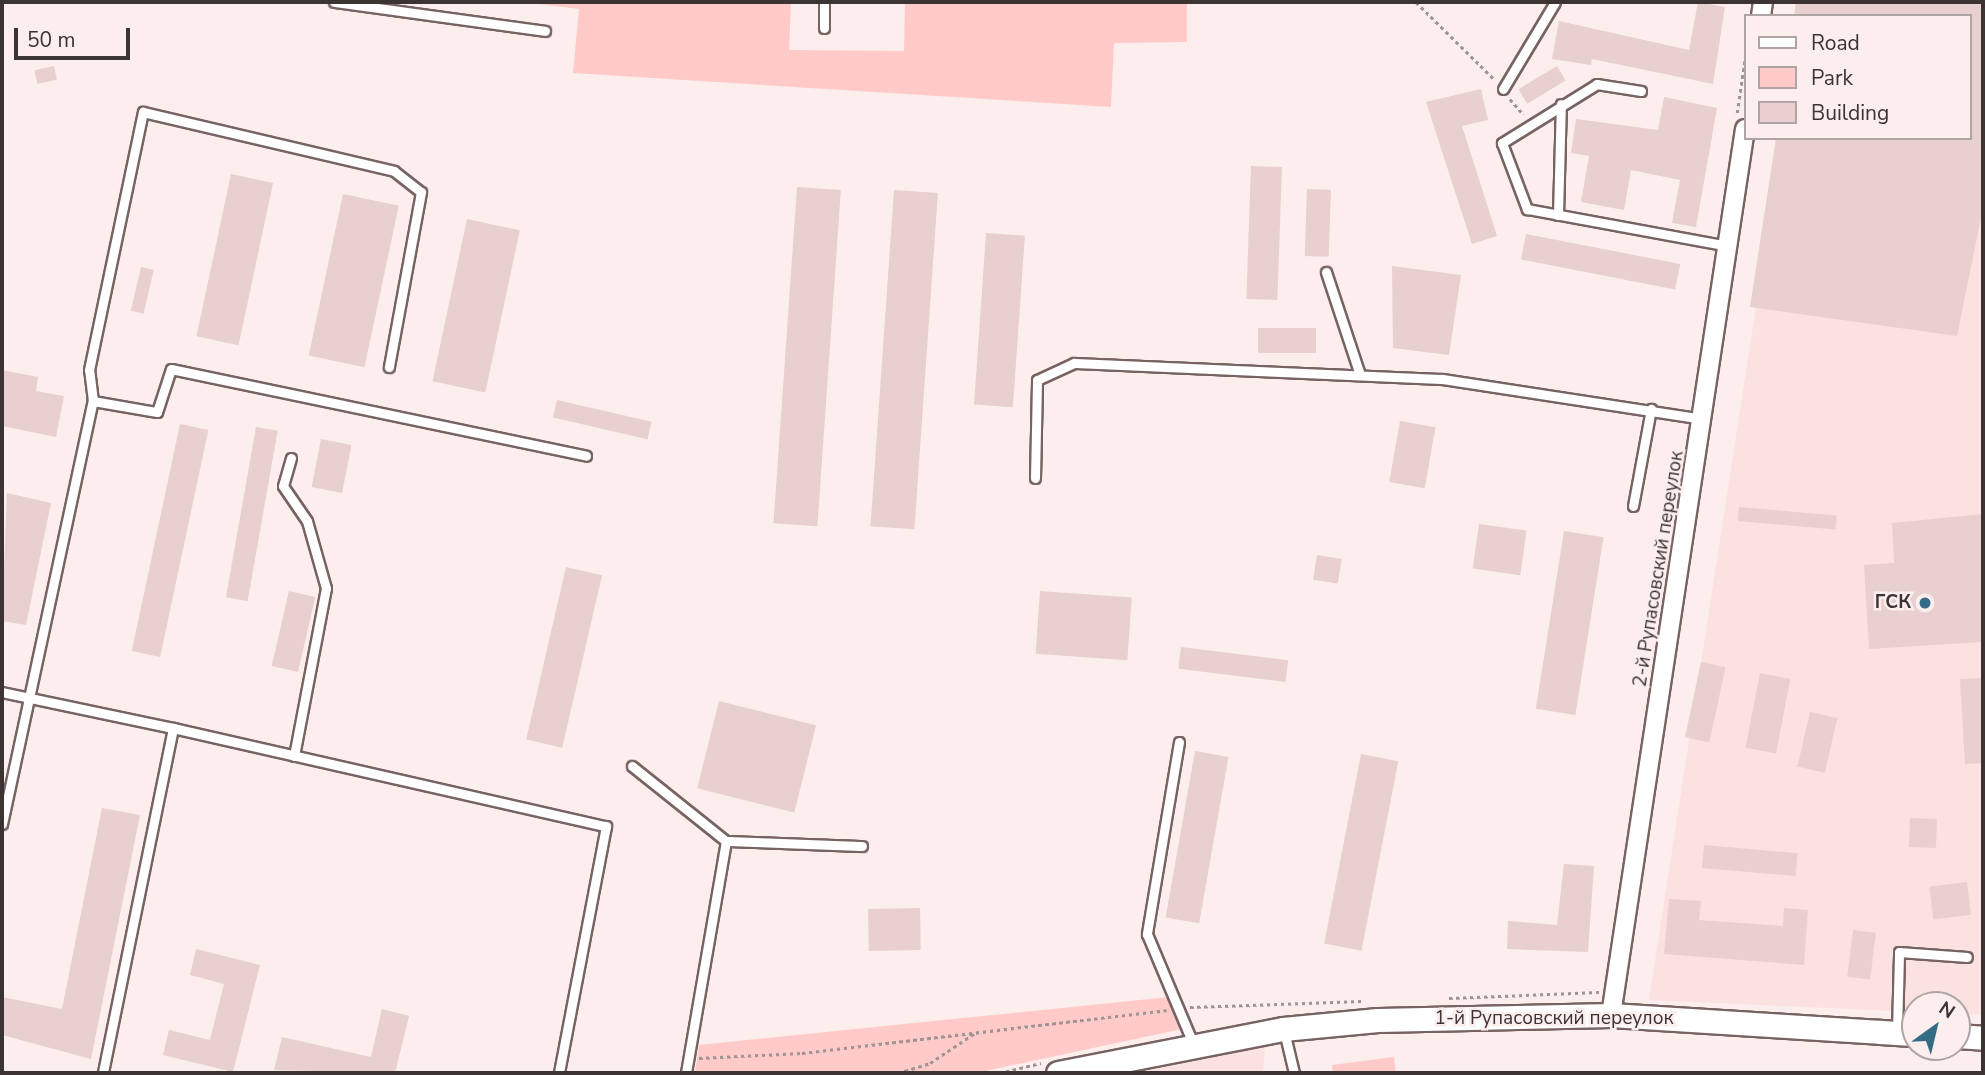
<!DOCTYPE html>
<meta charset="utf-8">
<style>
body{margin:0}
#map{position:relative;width:1985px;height:1075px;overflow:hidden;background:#fceeed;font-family:"Nunito Sans",sans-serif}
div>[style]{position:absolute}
.built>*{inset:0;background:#fbe2e0}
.green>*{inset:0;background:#ffcac8}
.building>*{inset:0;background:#e7d0cf;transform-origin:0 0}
.path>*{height:2.5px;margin-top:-1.25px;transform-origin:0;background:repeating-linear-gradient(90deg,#9f9493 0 3.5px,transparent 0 7px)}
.roads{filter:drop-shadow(2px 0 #776362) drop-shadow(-2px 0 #776362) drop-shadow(0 2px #776362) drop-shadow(0 -2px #776362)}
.service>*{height:9px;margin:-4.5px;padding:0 4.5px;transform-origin:4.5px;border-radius:4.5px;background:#fff}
.minor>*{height:18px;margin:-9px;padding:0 9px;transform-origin:9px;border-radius:9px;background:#fff}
.tertiary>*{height:23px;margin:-11.5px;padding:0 11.5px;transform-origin:11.5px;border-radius:11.5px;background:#fff}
.dots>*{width:19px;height:19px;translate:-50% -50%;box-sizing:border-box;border:4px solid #fceeed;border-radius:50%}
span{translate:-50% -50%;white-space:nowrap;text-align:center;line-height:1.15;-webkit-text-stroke:5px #fceeed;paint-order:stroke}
.street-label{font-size:19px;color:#3c3333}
.poi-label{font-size:19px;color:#3c3333;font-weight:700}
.right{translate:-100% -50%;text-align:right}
.frame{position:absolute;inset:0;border:4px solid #3c3333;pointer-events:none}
.legend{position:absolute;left:1744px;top:14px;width:228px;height:126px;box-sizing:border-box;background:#fceeed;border:2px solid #afa3a3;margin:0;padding:9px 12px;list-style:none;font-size:21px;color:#3c3333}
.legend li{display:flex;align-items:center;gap:14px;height:35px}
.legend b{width:35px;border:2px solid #afa3a3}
.north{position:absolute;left:1901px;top:991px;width:70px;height:70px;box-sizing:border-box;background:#fceeed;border:2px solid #afa3a3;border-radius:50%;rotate:34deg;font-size:19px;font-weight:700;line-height:28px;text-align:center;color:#3c3333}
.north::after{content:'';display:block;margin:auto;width:24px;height:32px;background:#346c86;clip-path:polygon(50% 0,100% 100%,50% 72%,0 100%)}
.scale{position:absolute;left:14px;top:28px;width:116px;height:32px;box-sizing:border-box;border:4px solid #3c3333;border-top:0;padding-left:9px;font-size:21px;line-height:24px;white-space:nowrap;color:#3c3333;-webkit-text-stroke:5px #fceeed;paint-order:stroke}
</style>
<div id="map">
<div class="built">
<i style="clip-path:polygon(1803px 2px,1983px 2px,1983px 1015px,1957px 1014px,1957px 1005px,1915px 1005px,1915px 1012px,1649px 1000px,1782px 138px,1969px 138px,1969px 16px,1801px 16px)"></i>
<i style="clip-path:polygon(1265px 1047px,1263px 1073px,1137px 1073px)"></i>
</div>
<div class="green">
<i style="clip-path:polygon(523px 2px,791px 2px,789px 50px,904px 51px,905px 2px,1187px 2px,1187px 42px,1114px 43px,1111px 107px,573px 73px,579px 9px)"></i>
<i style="clip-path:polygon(1169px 997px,1182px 1029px,976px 1073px,695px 1073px,699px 1045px)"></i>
<i style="clip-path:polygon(1394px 1057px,1396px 1073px,1333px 1073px,1332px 1065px)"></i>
</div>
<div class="building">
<i style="clip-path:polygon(1698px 2px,1725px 7px,1713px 84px,1592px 59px,1591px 65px,1552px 59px,1559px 21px,1689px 50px)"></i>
<i style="clip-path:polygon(1796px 2px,1983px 2px,1983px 208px,1957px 336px,1750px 307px,1776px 138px,1969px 138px,1969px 16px,1794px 16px)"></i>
<i style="left:54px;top:66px;width:14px;height:20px;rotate:78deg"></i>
<i style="left:1557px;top:66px;width:17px;height:45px;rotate:59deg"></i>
<i style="clip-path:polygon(1481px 89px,1488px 120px,1462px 126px,1497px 236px,1472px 244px,1426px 102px)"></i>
<i style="clip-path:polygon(1664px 97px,1717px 108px,1696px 227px,1672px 223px,1680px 180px,1631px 170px,1624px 210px,1581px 202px,1589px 156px,1571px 153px,1576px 119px,1658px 130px)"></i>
<i style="left:1251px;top:166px;width:31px;height:133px;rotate:2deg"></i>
<i style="left:231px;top:174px;width:43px;height:166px;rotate:12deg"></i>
<i style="left:797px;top:187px;width:44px;height:337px;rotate:4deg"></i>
<i style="left:1307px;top:189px;width:24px;height:67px;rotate:2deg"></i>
<i style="left:894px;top:190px;width:44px;height:337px;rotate:4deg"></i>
<i style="left:343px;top:194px;width:57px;height:165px;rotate:12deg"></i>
<i style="left:467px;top:219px;width:54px;height:166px;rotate:12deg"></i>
<i style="left:986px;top:233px;width:39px;height:172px;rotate:4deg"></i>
<i style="left:1526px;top:234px;width:157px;height:26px;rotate:11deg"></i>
<i style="clip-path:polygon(1392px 266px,1461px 275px,1449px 355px,1393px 348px)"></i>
<i style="left:141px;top:267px;width:13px;height:45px;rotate:13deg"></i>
<i style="left:1258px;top:328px;width:58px;height:25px"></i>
<i style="clip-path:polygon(2px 370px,38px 377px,36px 391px,64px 396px,56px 437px,2px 426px)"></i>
<i style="left:557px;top:400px;width:97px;height:18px;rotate:13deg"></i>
<i style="left:1400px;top:421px;width:36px;height:62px;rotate:10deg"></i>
<i style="left:180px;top:424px;width:29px;height:232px;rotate:12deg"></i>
<i style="left:256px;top:427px;width:22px;height:173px;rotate:10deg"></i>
<i style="left:321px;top:439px;width:31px;height:49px;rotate:11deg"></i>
<i style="clip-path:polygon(7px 493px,51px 503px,26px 625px,2px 621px)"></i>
<i style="left:1739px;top:507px;width:98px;height:14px;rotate:5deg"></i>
<i style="clip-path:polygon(1983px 514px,1983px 642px,1869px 649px,1864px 565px,1894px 563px,1892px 523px)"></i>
<i style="left:1479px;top:524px;width:48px;height:45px;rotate:8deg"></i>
<i style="left:1564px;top:531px;width:40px;height:180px;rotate:9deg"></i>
<i style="left:1317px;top:555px;width:25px;height:25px;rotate:9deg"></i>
<i style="left:566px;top:567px;width:37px;height:177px;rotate:13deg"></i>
<i style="left:289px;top:591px;width:27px;height:77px;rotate:13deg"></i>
<i style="left:1040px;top:591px;width:92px;height:63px;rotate:4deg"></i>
<i style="left:1181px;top:647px;width:108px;height:22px;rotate:7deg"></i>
<i style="left:1701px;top:662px;width:25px;height:77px;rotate:12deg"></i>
<i style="left:1760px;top:673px;width:31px;height:76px;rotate:11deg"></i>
<i style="clip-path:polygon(1983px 678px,1983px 763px,1965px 764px,1960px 679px)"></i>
<i style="left:719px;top:701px;width:100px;height:90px;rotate:14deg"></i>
<i style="left:1810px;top:712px;width:28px;height:56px;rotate:13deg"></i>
<i style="left:1195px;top:751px;width:34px;height:169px;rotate:10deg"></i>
<i style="left:1361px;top:754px;width:38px;height:193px;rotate:11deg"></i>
<i style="clip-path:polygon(102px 808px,140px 815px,91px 1059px,2px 1035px,2px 997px,62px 1009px)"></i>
<i style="left:1910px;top:818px;width:27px;height:29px;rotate:2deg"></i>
<i style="left:1704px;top:845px;width:94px;height:23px;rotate:5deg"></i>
<i style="clip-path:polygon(1564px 864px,1594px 866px,1588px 952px,1507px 949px,1508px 921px,1557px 925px)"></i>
<i style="left:1967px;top:882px;width:33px;height:38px;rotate:83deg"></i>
<i style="clip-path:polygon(1669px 899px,1701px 901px,1699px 920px,1783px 926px,1784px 908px,1808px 910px,1804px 965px,1664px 954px)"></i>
<i style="left:920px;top:908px;width:42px;height:52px;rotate:89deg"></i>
<i style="left:1853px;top:930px;width:23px;height:47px;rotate:7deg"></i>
<i style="clip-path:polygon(196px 949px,260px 965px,233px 1072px,163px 1055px,169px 1030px,210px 1040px,224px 984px,190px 975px)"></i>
<i style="clip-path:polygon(382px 1009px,409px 1016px,395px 1073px,274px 1070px,282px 1037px,371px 1057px)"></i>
</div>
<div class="path">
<i style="left:1416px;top:2px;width:111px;rotate:44.6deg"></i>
<i style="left:1510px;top:99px;width:21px;rotate:49deg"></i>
<i style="left:1737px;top:113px;width:56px;rotate:-81.7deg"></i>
<i style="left:1449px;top:998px;width:150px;rotate:-2.3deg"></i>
<i style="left:1190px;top:1007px;width:172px;rotate:-2deg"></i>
<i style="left:699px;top:1058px;width:103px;rotate:-2.8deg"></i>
<i style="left:802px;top:1053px;width:367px;rotate:-6.7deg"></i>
<i style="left:898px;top:1073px;width:34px;rotate:-17deg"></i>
<i style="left:930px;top:1063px;width:54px;rotate:-33.7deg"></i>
<i style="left:999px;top:1073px;width:43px;rotate:-13.4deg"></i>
</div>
<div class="roads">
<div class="service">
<i style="left:334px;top:2px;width:213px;rotate:7.8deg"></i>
<i style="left:824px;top:28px;width:26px;rotate:-90deg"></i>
<i style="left:1503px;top:89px;width:101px;rotate:-59.1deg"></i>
<i style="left:1641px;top:91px;width:45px;rotate:-171deg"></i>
<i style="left:1597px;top:84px;width:112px;rotate:148.2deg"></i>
<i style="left:1502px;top:143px;width:71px;rotate:69.3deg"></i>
<i style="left:1527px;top:209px;width:205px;rotate:10.4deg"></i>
<i style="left:1558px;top:215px;width:111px;rotate:-88.5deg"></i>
<i style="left:1326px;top:272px;width:105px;rotate:71.7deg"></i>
<i style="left:93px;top:401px;width:31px;rotate:-97deg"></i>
<i style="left:89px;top:370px;width:264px;rotate:-78.2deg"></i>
<i style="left:143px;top:112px;width:258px;rotate:13.2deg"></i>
<i style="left:394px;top:171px;width:34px;rotate:38deg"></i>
<i style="left:421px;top:192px;width:178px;rotate:100.4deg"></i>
<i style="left:291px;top:458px;width:29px;rotate:106deg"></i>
<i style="left:283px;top:486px;width:42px;rotate:55.6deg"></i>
<i style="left:307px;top:521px;width:70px;rotate:74.2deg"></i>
<i style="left:326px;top:588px;width:171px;rotate:100.8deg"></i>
<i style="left:1035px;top:478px;width:98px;rotate:-88.8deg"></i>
<i style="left:1037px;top:380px;width:41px;rotate:-24.7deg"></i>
<i style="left:1074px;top:363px;width:368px;rotate:2.5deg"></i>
<i style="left:1442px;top:379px;width:263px;rotate:8.7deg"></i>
<i style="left:1633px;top:506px;width:99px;rotate:-79.5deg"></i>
<i style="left:2px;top:692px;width:175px;rotate:11.9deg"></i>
<i style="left:173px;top:728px;width:352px;rotate:101.5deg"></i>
<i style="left:173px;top:728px;width:444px;rotate:12.8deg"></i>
<i style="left:606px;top:826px;width:251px;rotate:100.8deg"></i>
<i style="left:1179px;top:742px;width:195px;rotate:99.5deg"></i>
<i style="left:1147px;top:934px;width:121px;rotate:67.2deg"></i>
<i style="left:632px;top:766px;width:120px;rotate:38.6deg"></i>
<i style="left:726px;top:841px;width:235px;rotate:99.8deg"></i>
<i style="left:2px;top:824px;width:433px;rotate:-77.9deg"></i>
<i style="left:93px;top:401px;width:65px;rotate:9.8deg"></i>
<i style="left:157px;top:412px;width:45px;rotate:-72deg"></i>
<i style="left:171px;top:369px;width:424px;rotate:11.8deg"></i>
<i style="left:726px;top:841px;width:136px;rotate:2.1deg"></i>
<i style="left:1284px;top:1031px;width:43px;rotate:76.6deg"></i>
<i style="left:1897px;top:1031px;width:79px;rotate:-88.5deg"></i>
<i style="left:1899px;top:952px;width:68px;rotate:4.2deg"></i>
</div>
<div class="minor">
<i style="left:1761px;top:16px;width:14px;rotate:-82deg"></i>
<i style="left:1611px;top:1015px;width:896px;rotate:-81.4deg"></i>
</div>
<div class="tertiary">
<i style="left:1957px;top:1036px;width:26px;rotate:4deg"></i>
<i style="left:1058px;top:1073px;width:229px;rotate:-11.1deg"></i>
<i style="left:1283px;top:1029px;width:95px;rotate:-5.4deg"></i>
<i style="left:1378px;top:1020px;width:233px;rotate:-1.2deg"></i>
<i style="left:1611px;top:1015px;width:305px;rotate:3.6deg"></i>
</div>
</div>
<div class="dots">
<i style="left:1925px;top:603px;background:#346c86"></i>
</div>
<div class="street-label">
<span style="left:1659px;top:569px;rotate:-81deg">2-й Рупасовский переулок</span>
<span style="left:1554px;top:1019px">1-й Рупасовский переулок</span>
</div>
<div class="poi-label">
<span class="right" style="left:1911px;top:603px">ГСК</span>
</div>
<div class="frame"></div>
<ul class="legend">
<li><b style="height:9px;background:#fff"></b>Road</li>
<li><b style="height:19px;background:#ffcac8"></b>Park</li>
<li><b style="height:19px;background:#e7d0cf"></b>Building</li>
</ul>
<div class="north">N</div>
<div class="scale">50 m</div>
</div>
